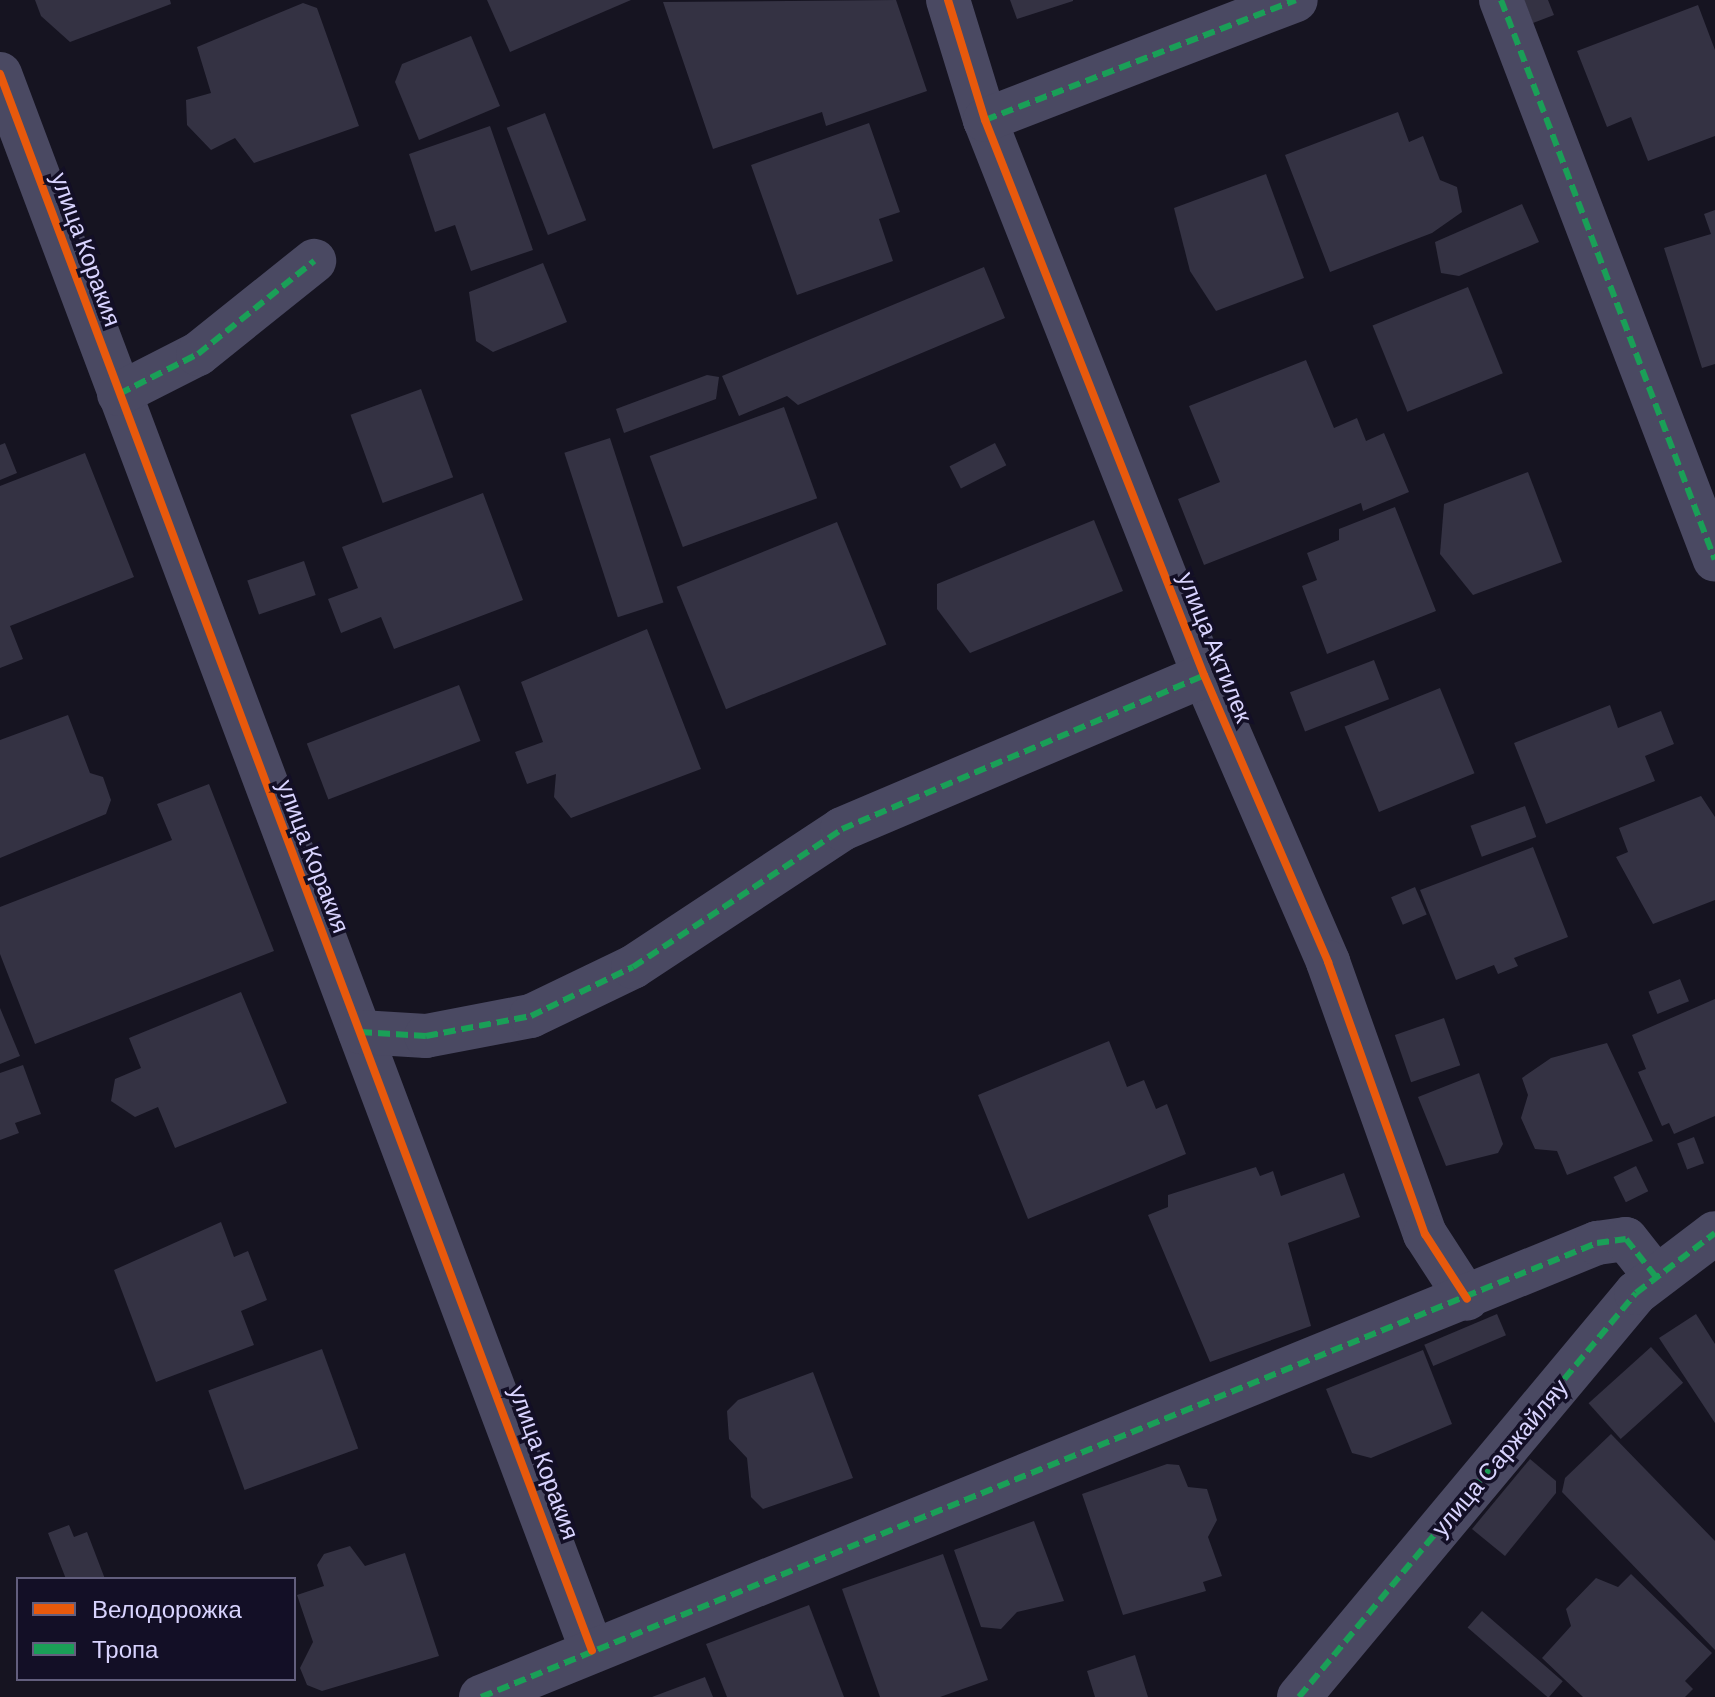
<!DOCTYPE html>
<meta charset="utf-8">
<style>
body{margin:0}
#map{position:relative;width:1715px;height:1697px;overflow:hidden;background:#161421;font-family:Barlow,sans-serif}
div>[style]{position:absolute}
.building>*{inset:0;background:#343243;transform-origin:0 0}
.minor>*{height:44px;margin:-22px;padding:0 22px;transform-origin:22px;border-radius:22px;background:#4a4962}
.quiet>*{height:6px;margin-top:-3px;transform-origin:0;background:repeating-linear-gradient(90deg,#1a9f57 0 12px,transparent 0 18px)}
.cycleway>*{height:8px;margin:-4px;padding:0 4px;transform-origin:4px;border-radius:4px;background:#e8590c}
span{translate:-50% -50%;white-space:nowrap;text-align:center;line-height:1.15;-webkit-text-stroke:7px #130f26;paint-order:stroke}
.street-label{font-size:24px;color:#d9d4ff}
.legend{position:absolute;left:16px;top:1577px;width:280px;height:104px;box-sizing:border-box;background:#130f26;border:2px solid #625e7d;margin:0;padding:10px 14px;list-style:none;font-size:24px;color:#d9d4ff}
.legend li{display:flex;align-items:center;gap:16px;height:40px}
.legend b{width:40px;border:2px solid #625e7d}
</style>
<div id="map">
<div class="building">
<i style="clip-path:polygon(35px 0,170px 0,171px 4px,70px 42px,41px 16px)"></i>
<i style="clip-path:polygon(487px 0,631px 0,510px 52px)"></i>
<i style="clip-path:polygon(896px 0,927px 91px,826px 126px,822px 112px,713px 149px,663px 2px)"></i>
<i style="clip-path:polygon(1010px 0,1073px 0,1073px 1px,1017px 19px)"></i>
<i style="clip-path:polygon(1524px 0,1548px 0,1554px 15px,1533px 23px)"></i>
<i style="clip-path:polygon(303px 3px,317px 8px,359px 126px,254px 163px,235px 138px,211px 150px,187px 125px,186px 100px,211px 93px,197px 47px)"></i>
<i style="clip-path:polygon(1698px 5px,1715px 50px,1715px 136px,1648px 161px,1631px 117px,1607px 127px,1577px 51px)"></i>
<i style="clip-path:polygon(471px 36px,500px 106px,419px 140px,395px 82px,402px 64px)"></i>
<i style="clip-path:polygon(1398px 112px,1409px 142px,1423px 136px,1440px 180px,1457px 187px,1462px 212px,1432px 233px,1330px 272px,1285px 155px)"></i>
<i style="left:545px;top:113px;width:115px;height:41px;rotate:69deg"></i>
<i style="clip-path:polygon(869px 123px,900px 212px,879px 219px,893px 261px,797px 295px,751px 165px)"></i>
<i style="clip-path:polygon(490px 126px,533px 250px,471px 271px,455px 225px,435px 232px,409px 154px)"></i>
<i style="clip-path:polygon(1266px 174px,1304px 278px,1216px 311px,1190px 271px,1174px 208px)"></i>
<i style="clip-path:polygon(1522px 204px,1539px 242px,1459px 276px,1441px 273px,1435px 242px)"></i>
<i style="clip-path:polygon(1715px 210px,1715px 364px,1702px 368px,1664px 248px,1711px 234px,1704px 214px)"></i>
<i style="clip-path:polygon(543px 263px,567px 322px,493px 352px,476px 341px,469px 292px)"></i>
<i style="clip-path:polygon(984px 267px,1005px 318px,798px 405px,787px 396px,739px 416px,722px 376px)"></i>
<i style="left:1468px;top:287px;width:93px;height:103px;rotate:68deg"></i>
<i style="clip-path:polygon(1306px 360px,1334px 428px,1357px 418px,1366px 441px,1384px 433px,1409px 492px,1363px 511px,1361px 503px,1204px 565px,1178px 499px,1220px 482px,1189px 406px)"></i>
<i style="clip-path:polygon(707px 375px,719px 377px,716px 399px,624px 433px,616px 409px)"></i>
<i style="left:421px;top:389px;width:94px;height:75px;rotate:70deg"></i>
<i style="left:784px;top:407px;width:97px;height:143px;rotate:70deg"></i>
<i style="left:610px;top:438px;width:173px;height:48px;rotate:72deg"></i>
<i style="clip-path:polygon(5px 443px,17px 473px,0 480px,0 445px)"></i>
<i style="left:995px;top:443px;width:25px;height:51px;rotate:63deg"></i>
<i style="clip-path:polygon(85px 453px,134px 577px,10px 626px,23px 659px,0 668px,0 486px)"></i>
<i style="clip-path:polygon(1528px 472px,1562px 562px,1473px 595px,1440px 554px,1444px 504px)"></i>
<i style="clip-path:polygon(483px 493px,523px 600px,394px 649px,381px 617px,341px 633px,328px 599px,358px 588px,342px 547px)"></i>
<i style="clip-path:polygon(1395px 507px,1436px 611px,1327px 654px,1302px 586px,1317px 580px,1307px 553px,1339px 540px,1339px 529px)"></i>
<i style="clip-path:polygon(1094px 520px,1123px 591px,970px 653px,937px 609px,937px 584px)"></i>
<i style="left:837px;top:522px;width:132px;height:173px;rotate:68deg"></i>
<i style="left:304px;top:561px;width:36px;height:60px;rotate:71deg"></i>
<i style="clip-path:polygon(647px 629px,701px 769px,571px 818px,554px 797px,556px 774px,527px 784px,515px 752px,543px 742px,521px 682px)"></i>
<i style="left:1374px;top:660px;width:42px;height:90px;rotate:69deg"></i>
<i style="left:459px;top:685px;width:60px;height:163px;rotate:69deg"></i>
<i style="left:1440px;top:688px;width:92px;height:103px;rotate:68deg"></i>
<i style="clip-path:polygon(1610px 705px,1618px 728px,1661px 711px,1674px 744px,1645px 756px,1655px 781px,1546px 824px,1514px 743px)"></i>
<i style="clip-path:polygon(68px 715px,90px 773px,103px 777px,111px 800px,106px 814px,0 858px,0 740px)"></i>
<i style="clip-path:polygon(209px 784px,274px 951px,35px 1044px,0 954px,0 907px,172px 840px,157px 804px)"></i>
<i style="clip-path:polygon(1701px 796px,1715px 817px,1715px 900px,1653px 924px,1616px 857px,1628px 852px,1619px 828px)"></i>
<i style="left:1525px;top:806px;width:33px;height:58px;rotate:70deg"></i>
<i style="clip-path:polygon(1533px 847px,1568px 937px,1514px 958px,1518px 966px,1498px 974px,1494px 965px,1456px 980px,1420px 890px)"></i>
<i style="left:1415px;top:887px;width:30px;height:26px;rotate:67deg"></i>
<i style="left:1680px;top:979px;width:24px;height:34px;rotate:68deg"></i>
<i style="clip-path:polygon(241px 992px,287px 1103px,175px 1148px,158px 1107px,135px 1117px,111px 1101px,115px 1079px,141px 1068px,129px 1038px)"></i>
<i style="clip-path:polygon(1715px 999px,1715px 1116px,1674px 1134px,1669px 1123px,1662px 1126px,1638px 1072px,1646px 1069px,1632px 1035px)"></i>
<i style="clip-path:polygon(0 1008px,20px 1056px,0 1064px)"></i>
<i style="left:1444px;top:1018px;width:50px;height:52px;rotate:71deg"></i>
<i style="clip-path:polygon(1109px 1041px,1127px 1087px,1144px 1080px,1156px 1109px,1167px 1104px,1186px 1154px,1028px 1219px,978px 1095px)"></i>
<i style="clip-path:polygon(1607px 1043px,1653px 1141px,1567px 1175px,1557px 1151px,1535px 1149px,1521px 1118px,1528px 1095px,1522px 1078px,1551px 1058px)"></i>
<i style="clip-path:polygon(23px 1065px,41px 1114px,15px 1123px,19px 1133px,0 1140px,0 1073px)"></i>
<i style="clip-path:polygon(1479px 1073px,1503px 1144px,1498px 1153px,1446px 1166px,1418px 1097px)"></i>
<i style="left:1694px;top:1137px;width:28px;height:18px;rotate:69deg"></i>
<i style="left:1636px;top:1166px;width:28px;height:25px;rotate:64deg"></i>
<i style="clip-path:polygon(1256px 1167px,1260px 1176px,1273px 1171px,1281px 1196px,1344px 1173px,1360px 1217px,1288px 1243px,1311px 1326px,1210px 1362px,1148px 1215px,1168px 1207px,1168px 1195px)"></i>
<i style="clip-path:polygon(221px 1222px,234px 1257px,248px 1251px,267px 1300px,241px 1311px,254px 1345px,156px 1382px,114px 1270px)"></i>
<i style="left:1497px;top:1314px;width:23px;height:79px;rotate:67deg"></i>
<i style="clip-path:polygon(1696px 1314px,1715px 1344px,1715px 1423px,1659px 1338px)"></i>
<i style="left:1651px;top:1347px;width:48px;height:84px;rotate:48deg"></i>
<i style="left:322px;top:1349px;width:106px;height:121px;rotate:70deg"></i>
<i style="clip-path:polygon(1423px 1350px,1452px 1424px,1371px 1458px,1352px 1453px,1326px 1389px)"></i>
<i style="clip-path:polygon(813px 1372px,853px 1478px,763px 1509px,751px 1497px,747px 1458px,729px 1439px,727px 1411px,738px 1400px)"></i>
<i style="clip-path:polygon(1611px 1434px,1715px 1541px,1715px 1650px,1562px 1492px,1565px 1478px)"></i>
<i style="clip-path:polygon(1530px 1459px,1556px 1481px,1556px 1493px,1505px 1556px,1472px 1529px)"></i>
<i style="clip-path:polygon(1167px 1464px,1179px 1465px,1188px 1487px,1207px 1489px,1217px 1520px,1208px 1537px,1222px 1576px,1203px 1582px,1206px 1591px,1123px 1615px,1082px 1494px)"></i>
<i style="clip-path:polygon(1034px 1521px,1064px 1601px,1017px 1612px,1001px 1629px,981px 1627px,954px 1550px)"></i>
<i style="clip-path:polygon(69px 1525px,74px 1537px,87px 1532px,105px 1579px,66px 1579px,48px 1533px)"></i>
<i style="clip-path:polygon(350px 1546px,365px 1566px,405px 1553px,439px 1656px,322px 1691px,307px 1685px,300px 1668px,313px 1642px,297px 1595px,324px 1586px,317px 1565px,324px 1554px)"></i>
<i style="clip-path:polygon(943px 1554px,988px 1680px,940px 1697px,880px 1697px,842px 1589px)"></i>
<i style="clip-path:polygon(1631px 1574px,1712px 1653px,1685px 1681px,1693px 1689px,1685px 1697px,1583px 1697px,1542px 1658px,1571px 1626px,1566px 1609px,1596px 1578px,1618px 1587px)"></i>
<i style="clip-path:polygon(809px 1605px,844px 1697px,727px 1697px,706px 1644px)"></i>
<i style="left:1482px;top:1611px;width:107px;height:22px;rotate:41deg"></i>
<i style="clip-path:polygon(1135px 1655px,1148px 1697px,1095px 1697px,1087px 1671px)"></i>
<i style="clip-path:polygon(705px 1677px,713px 1697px,652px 1697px)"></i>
</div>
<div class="minor">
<i style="left:948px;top:0;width:126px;rotate:72.9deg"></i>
<i style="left:985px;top:120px;width:597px;rotate:68.47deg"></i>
<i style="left:1204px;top:675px;width:313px;rotate:66.6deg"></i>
<i style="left:1328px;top:962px;width:289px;rotate:70.4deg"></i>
<i style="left:1425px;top:1234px;width:77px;rotate:57.1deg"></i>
<i style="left:1501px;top:0;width:599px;rotate:69.09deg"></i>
<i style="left:0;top:74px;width:1684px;rotate:69.42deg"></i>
<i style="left:985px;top:120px;width:333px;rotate:-21.1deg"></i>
<i style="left:119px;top:394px;width:89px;rotate:-26.9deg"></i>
<i style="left:198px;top:354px;width:149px;rotate:-38.7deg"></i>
<i style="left:360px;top:1032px;width:66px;rotate:3.5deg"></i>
<i style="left:426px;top:1036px;width:107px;rotate:-10.8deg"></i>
<i style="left:531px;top:1016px;width:113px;rotate:-25.7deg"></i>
<i style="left:633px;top:967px;width:250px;rotate:-33.4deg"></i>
<i style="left:842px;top:829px;width:393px;rotate:-23deg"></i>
<i style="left:481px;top:1697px;width:1205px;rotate:-22.14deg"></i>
<i style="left:1597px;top:1243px;width:29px;rotate:-8deg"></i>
<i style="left:1626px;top:1239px;width:48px;rotate:51.7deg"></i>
<i style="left:1299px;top:1697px;width:526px;rotate:-50.17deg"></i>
<i style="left:1636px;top:1293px;width:99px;rotate:-37.2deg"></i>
</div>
<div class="quiet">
<i style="left:1501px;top:0;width:599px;rotate:69.09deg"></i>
<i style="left:985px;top:120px;width:333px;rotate:-21.1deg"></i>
<i style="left:119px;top:394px;width:89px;rotate:-26.9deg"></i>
<i style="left:198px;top:354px;width:149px;rotate:-38.7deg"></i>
<i style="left:360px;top:1032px;width:66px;rotate:3.5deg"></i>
<i style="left:426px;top:1036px;width:107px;rotate:-10.8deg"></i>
<i style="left:531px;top:1016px;width:113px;rotate:-25.7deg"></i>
<i style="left:633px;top:967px;width:250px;rotate:-33.4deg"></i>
<i style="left:842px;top:829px;width:393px;rotate:-23deg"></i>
<i style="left:481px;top:1697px;width:1205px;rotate:-22.14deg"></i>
<i style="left:1597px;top:1243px;width:29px;rotate:-8deg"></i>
<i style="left:1626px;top:1239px;width:48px;rotate:51.7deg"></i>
<i style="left:1299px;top:1697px;width:526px;rotate:-50.17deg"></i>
<i style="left:1636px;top:1293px;width:99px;rotate:-37.2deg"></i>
</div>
<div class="cycleway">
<i style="left:948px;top:0;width:126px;rotate:72.9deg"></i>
<i style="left:985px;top:120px;width:597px;rotate:68.47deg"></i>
<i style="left:1204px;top:675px;width:313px;rotate:66.6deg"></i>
<i style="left:1328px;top:962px;width:289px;rotate:70.4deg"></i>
<i style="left:1425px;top:1234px;width:77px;rotate:57.1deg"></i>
<i style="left:0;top:74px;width:1684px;rotate:69.42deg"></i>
</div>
<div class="street-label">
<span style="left:87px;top:249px;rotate:70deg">улица Коракия</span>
<span style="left:1216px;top:647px;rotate:68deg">улица Актилек</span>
<span style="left:314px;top:856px;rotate:69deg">улица Коракия</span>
<span style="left:1499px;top:1457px;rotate:-50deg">улица Саржайляу</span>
<span style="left:545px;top:1462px;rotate:70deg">улица Коракия</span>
</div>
<ul class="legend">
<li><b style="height:10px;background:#e8590c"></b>Велодорожка</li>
<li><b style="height:10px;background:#1a9f57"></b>Тропа</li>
</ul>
</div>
